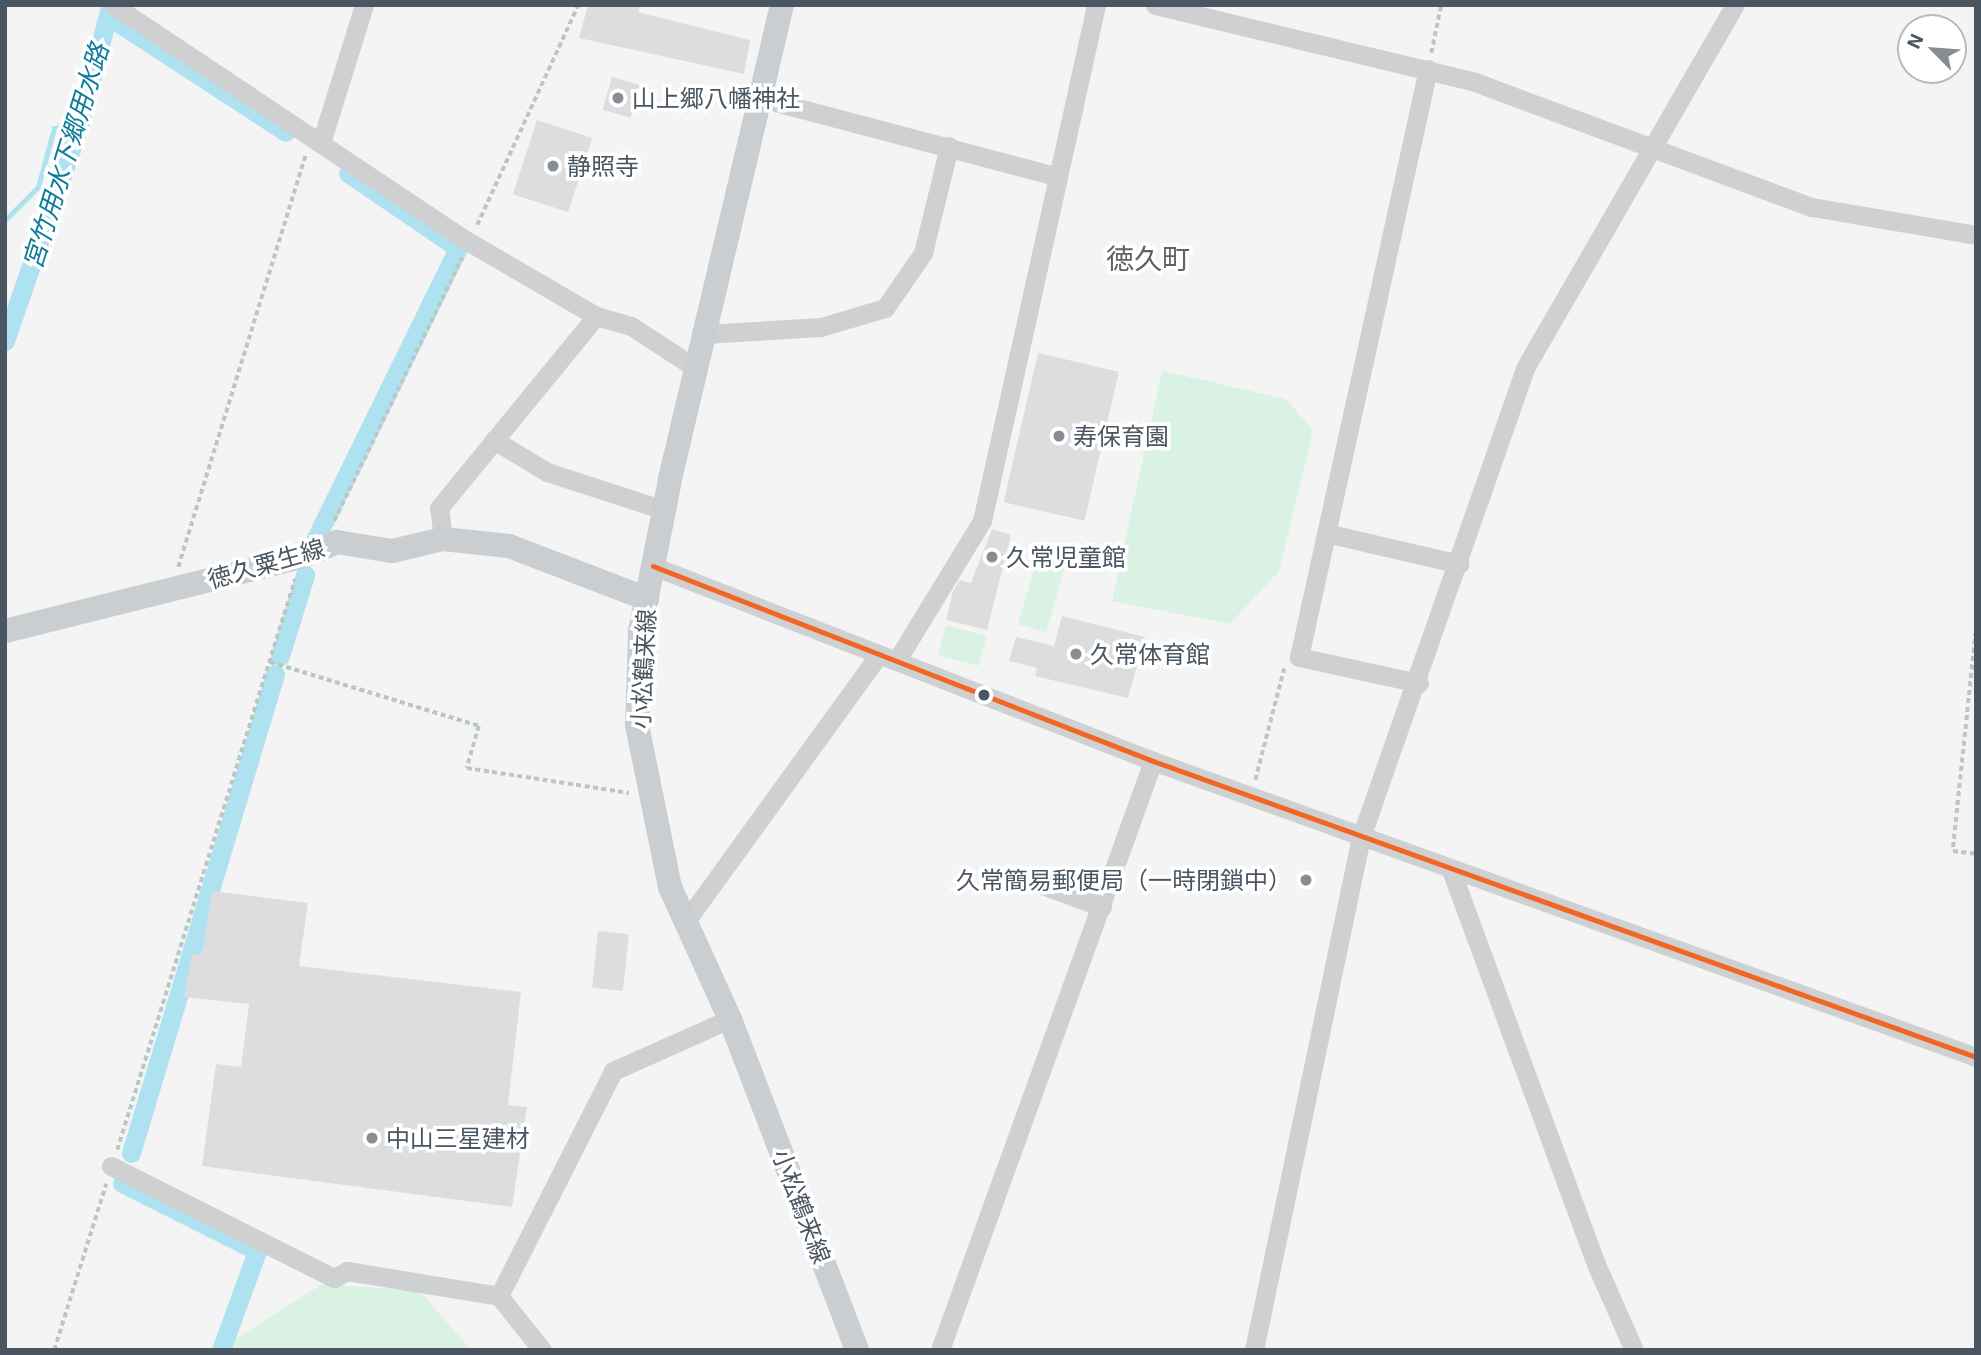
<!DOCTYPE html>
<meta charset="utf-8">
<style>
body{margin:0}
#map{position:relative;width:1981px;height:1355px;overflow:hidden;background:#f4f4f4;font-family:"Exo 2","Noto Sans JP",sans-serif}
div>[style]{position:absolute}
.green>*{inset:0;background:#d9f2e3;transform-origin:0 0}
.stream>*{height:5px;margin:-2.5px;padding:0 2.5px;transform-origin:2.5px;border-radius:2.5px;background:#aee2f0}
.canal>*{height:19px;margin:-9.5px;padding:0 9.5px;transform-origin:9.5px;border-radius:9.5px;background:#aee2f0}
.building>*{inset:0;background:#ddddde;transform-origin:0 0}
.path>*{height:3.5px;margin-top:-1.75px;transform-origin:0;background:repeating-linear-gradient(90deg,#bcc7c4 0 5px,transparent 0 8.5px)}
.minor>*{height:19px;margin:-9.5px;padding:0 9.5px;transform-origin:9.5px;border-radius:9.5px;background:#ced0d2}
.major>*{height:24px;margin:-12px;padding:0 12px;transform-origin:12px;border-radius:12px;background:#caced1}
.bus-1>*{height:5px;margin:-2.5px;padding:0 2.5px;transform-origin:2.5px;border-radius:2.5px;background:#f26522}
.dots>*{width:19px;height:19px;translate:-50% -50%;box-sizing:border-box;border:4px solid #fff;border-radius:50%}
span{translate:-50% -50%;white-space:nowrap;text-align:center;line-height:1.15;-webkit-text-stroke:7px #fff;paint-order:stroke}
.poi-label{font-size:24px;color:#4a5661}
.left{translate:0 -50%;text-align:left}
.right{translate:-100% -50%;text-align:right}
.street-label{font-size:24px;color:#4a5661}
.water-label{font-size:26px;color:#0c7c9b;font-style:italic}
.quarter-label{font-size:28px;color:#5f6368}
.frame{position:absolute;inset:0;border:7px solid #4a5661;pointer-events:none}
.north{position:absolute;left:1897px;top:14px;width:70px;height:70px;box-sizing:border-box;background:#fff;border:2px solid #b7bbc0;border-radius:50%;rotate:295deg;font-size:19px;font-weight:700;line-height:28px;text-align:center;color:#4a5661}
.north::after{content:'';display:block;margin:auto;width:24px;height:32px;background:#868d94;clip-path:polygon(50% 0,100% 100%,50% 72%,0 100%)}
</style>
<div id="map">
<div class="green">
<i style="clip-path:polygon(1162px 371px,1286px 399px,1313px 430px,1279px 571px,1230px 624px,1112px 601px)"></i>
<i style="left:1038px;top:555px;width:29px;height:72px;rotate:16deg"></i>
<i style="left:946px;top:625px;width:42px;height:31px;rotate:15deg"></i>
<i style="clip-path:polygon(322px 1284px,420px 1291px,471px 1350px,218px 1350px)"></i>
</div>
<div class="stream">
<i style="left:5px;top:220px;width:47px;rotate:-45deg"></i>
<i style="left:38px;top:187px;width:61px;rotate:-74.8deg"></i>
<i style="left:54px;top:128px;width:25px;rotate:-5deg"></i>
</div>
<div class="canal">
<i style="left:108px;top:16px;width:212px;rotate:33.1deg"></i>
<i style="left:5px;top:341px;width:227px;rotate:-71deg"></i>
<i style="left:79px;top:126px;width:119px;rotate:-75.4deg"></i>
<i style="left:316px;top:538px;width:323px;rotate:-63.9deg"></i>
<i style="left:458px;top:248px;width:133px;rotate:-145.7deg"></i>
<i style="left:280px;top:656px;width:85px;rotate:-72.8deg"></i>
<i style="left:131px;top:1153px;width:500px;rotate:-73.27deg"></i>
<i style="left:122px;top:1183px;width:151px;rotate:26.7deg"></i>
<i style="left:257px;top:1251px;width:105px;rotate:110deg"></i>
</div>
<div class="building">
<i style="clip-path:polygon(588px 5px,641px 5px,638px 12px,750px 40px,744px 74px,579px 38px)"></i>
<i style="left:612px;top:77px;width:29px;height:34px;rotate:16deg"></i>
<i style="left:537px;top:120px;width:58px;height:78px;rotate:18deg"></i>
<i style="left:1038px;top:353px;width:83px;height:153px;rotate:13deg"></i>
<i style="clip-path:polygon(992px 529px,1011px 535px,987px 630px,946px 620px,953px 591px,960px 580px,971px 583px)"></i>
<i style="clip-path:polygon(1062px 616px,1145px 637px,1128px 698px,1035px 676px,1037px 668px,1009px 661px,1016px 637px,1054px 646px)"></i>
<i style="clip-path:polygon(212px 891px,308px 903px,299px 966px,521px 992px,508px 1105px,527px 1107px,512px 1207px,202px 1166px,216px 1064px,241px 1067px,249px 1004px,184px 997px,192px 954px,202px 955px)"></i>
<i style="left:598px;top:931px;width:31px;height:57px;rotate:6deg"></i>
</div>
<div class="path">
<i style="left:1431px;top:53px;width:49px;rotate:-78.2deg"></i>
<i style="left:477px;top:225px;width:242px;rotate:-65.3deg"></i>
<i style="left:334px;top:521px;width:293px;rotate:-64.1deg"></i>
<i style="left:178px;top:567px;width:433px;rotate:-72.8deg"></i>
<i style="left:1976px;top:631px;width:221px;rotate:96deg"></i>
<i style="left:1953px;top:851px;width:23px;rotate:7deg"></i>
<i style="left:270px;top:662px;width:219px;rotate:17deg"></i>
<i style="left:479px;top:726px;width:44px;rotate:105.9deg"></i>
<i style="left:467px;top:768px;width:164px;rotate:8.8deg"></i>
<i style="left:1255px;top:780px;width:115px;rotate:-75.4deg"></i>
<i style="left:117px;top:1150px;width:598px;rotate:-72.69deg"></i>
<i style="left:54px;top:1350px;width:174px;rotate:-72.6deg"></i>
</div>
<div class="minor">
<i style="left:113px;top:5px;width:428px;rotate:33.7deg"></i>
<i style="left:469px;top:242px;width:147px;rotate:30.2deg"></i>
<i style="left:596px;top:316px;width:36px;rotate:16deg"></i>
<i style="left:631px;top:326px;width:79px;rotate:33.1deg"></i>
<i style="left:1155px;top:5px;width:329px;rotate:13.5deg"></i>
<i style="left:1475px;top:82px;width:359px;rotate:20.4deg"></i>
<i style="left:1812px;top:207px;width:166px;rotate:9.7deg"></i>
<i style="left:760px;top:98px;width:305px;rotate:14.8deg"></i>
<i style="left:321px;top:143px;width:145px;rotate:-72.7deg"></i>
<i style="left:705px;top:334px;width:116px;rotate:-3.5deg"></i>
<i style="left:821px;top:327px;width:67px;rotate:-16.5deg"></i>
<i style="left:885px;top:308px;width:67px;rotate:-55.4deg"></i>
<i style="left:923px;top:253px;width:110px;rotate:-76.3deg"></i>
<i style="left:494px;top:440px;width:62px;rotate:31.1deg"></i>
<i style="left:547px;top:472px;width:123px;rotate:18deg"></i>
<i style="left:1326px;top:533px;width:137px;rotate:13.1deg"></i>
<i style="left:443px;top:539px;width:31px;rotate:-97deg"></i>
<i style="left:439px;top:508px;width:248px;rotate:-50.7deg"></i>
<i style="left:653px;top:566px;width:537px;rotate:21.31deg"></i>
<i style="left:1153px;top:761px;width:875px;rotate:19.78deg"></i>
<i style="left:897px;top:660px;width:163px;rotate:-58.6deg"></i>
<i style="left:982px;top:521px;width:528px;rotate:-77.54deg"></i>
<i style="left:1419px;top:683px;width:123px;rotate:-167.8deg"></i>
<i style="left:1299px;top:657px;width:602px;rotate:-77.63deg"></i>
<i style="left:1451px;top:870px;width:420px;rotate:69.8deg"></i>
<i style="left:1596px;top:1264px;width:94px;rotate:66.2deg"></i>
<i style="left:1026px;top:879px;width:81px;rotate:20.2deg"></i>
<i style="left:686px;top:921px;width:329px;rotate:-54.1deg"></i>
<i style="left:111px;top:1166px;width:250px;rotate:26.7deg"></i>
<i style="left:334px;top:1278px;width:15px;rotate:-28deg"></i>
<i style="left:347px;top:1271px;width:154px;rotate:9.3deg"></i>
<i style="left:499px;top:1296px;width:69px;rotate:51.5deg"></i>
<i style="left:499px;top:1296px;width:252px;rotate:-63.1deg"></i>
<i style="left:613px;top:1071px;width:128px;rotate:-24deg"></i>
<i style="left:940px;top:1350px;width:626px;rotate:-70.12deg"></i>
<i style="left:1254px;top:1350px;width:524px;rotate:-78.22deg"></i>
<i style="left:1361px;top:837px;width:497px;rotate:-70.7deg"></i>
<i style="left:1525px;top:368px;width:419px;rotate:-60deg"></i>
</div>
<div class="major">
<i style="left:782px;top:5px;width:488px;rotate:103.3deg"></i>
<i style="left:670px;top:480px;width:155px;rotate:101.2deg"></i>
<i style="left:640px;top:632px;width:93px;rotate:91.8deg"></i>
<i style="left:637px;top:725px;width:165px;rotate:78.5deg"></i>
<i style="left:670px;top:887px;width:145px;rotate:65.6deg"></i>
<i style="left:730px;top:1019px;width:355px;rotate:69deg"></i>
<i style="left:5px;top:631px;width:306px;rotate:-14deg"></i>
<i style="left:302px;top:557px;width:38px;rotate:-23deg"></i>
<i style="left:337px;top:542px;width:56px;rotate:9.3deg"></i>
<i style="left:392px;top:551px;width:52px;rotate:-13.2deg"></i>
<i style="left:443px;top:539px;width:66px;rotate:6.1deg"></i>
<i style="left:509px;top:546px;width:148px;rotate:21deg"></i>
</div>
<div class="bus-1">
<i style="left:653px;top:566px;width:537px;rotate:21.31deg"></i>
<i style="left:1153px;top:761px;width:875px;rotate:19.78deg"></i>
</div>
<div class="dots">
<i style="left:618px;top:98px;background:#868d94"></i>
<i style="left:553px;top:166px;background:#868d94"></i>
<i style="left:1059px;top:436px;background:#868d94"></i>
<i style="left:992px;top:557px;background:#868d94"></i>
<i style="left:1076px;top:654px;background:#868d94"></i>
<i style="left:984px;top:695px;background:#4a5661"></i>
<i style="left:1306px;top:880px;background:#868d94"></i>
<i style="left:372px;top:1138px;background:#868d94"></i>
</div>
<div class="poi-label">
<span class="left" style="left:632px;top:98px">山上郷八幡神社</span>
<span class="left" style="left:567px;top:166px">静照寺</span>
<span class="left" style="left:1073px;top:436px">寿保育園</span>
<span class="left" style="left:1006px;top:557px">久常児童館</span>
<span class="left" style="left:1090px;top:654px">久常体育館</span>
<span class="right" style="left:1292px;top:880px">久常簡易郵便局（一時閉鎖中）</span>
<span class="left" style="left:386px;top:1138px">中山三星建材</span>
</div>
<div class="street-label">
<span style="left:266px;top:563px;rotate:-16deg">徳久粟生線</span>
<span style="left:643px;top:669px;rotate:-87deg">小松鶴来線</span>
<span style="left:802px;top:1206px;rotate:69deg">小松鶴来線</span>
</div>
<div class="water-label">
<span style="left:65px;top:156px;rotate:-73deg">宮竹用水下郷用水路</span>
</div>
<div class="quarter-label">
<span style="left:1148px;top:258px">徳久町</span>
</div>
<div class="frame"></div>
<div class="north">N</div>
</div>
